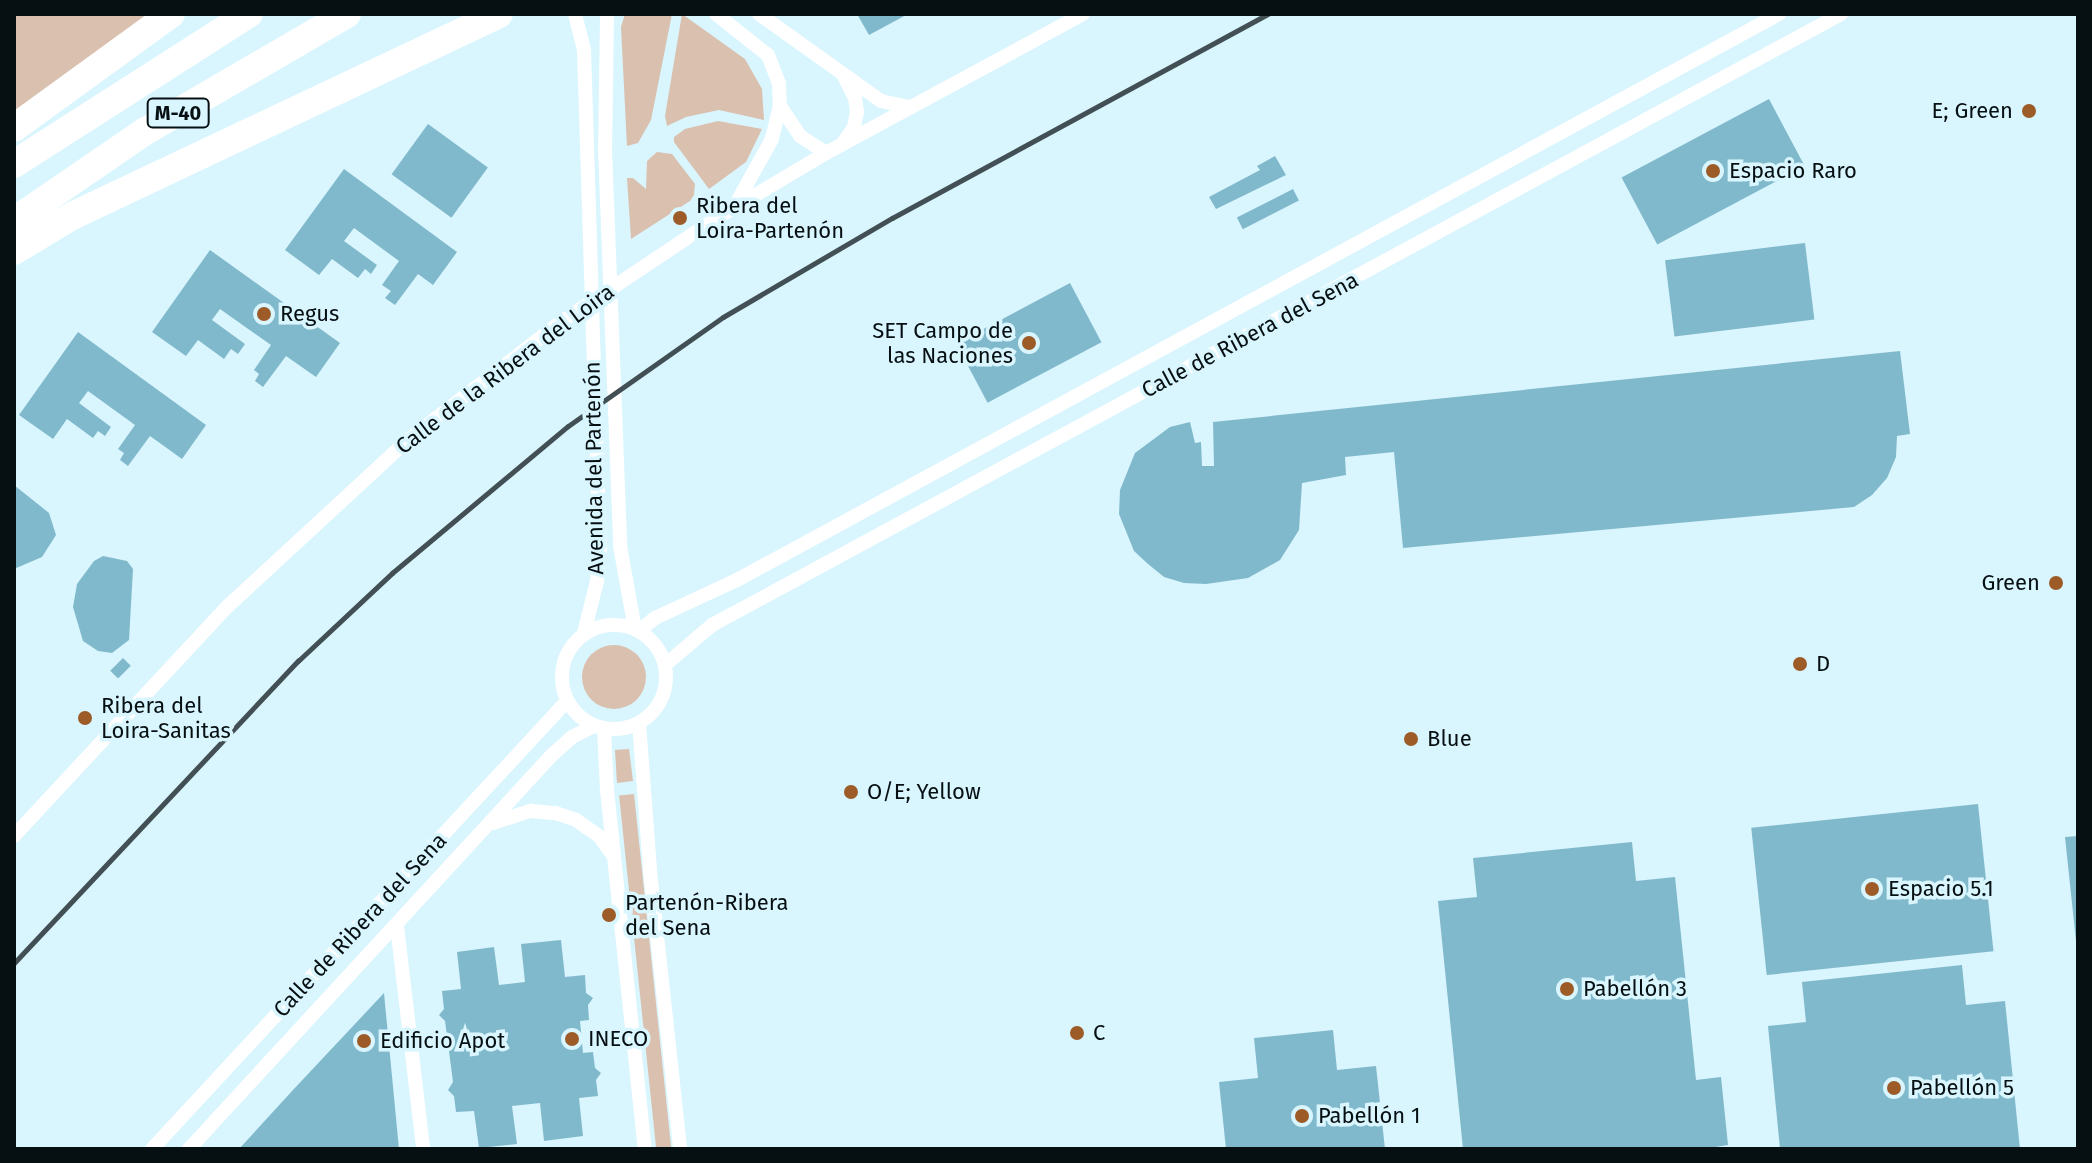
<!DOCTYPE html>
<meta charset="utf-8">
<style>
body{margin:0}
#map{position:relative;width:2092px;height:1163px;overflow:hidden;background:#d9f5fe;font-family:"Fira Sans",sans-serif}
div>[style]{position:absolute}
.green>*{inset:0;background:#dac0ae;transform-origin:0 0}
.round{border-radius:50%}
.building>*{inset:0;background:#81b9cc;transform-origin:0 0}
.minor>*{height:14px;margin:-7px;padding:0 7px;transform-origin:7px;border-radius:7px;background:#fff}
.minor>.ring{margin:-7px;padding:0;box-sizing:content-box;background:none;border:14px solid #fff;border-radius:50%}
.motorway>*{height:28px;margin:-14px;padding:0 14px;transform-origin:14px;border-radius:14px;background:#fff}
.rail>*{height:5px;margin:-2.5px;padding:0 2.5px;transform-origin:2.5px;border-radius:2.5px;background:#425055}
.dots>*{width:22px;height:22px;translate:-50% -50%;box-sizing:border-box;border:4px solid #d9f5fe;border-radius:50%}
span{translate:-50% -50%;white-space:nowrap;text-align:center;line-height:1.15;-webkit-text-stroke:7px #d9f5fe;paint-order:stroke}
.shield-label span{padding:2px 6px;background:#d9f5fe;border:2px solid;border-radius:6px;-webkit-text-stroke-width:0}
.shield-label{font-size:20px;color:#060f12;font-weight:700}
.poi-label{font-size:22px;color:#060f12}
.right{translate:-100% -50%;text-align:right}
.left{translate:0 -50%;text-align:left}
.street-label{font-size:22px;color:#060f12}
.frame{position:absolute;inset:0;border:16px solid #060f12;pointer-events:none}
</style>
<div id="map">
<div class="green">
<i style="clip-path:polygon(14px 14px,156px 14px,14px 112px)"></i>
<i style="clip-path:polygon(625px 14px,672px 14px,651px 120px,638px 143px,627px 146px,621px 27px)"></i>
<i style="clip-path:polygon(682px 14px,745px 59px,762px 89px,764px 120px,719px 110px,686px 117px,667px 126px,665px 116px)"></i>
<i style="clip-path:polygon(718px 121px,762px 129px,746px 162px,709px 189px,674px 142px,674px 137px,685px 129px)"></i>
<i style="clip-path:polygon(657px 152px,672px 154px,695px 184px,694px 195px,690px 201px,631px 239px,627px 178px,633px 178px,646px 189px,647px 161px)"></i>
<i class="round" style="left:582px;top:645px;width:64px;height:64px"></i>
<i style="clip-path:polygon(629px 749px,633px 781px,617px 783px,615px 750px)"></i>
<i style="left:634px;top:794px;width:357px;height:15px;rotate:84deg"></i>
</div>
<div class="building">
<i style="clip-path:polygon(857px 14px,908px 14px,869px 35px)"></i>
<i style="left:1769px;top:99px;width:76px;height:167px;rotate:62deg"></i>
<i style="left:428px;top:124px;width:74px;height:62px;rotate:36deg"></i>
<i style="clip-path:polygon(1275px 156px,1286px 175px,1216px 209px,1209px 197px,1260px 170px,1257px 166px)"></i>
<i style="clip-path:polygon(344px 169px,457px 252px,433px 285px,418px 274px,395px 305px,385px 298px,391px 291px,382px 285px,399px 261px,354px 228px,344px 241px,377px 265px,371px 274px,365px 269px,358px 278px,332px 259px,319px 275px,285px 250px)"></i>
<i style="left:1293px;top:189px;width:13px;height:63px;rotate:63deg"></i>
<i style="left:1805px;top:243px;width:77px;height:141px;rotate:83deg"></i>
<i style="clip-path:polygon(210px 250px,340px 343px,316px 377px,286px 356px,263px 387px,255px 381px,259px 374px,254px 370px,271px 345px,220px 309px,212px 320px,245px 344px,238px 354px,231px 349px,224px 359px,198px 340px,186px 356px,152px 332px)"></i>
<i style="left:1070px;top:283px;width:67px;height:129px;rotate:62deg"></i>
<i style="clip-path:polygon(78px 332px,206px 425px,182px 459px,150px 436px,128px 466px,120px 460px,124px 453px,118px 449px,135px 425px,88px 391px,79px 403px,111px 427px,105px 436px,98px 431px,93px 438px,67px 419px,53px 439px,19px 415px)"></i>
<i style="clip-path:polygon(1900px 351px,1910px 434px,1897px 436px,1896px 457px,1887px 478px,1872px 495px,1854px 507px,1403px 548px,1394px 452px,1345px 457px,1346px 475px,1302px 483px,1299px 530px,1280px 560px,1248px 578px,1206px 584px,1184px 583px,1164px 577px,1148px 564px,1134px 551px,1119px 514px,1120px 490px,1135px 453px,1170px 427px,1190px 422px,1195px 443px,1201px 442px,1202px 466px,1214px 466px,1213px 422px)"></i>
<i style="clip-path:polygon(14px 485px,49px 513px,56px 535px,42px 557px,14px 569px)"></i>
<i style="clip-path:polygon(103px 556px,127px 561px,133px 569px,129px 640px,112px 653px,98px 651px,83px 641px,73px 607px,77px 584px,94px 561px)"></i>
<i style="left:123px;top:658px;width:11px;height:18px;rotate:45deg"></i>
<i style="left:1978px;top:804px;width:148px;height:228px;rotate:84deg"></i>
<i style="clip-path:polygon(2078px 836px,2078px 941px,2076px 941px,2065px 837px)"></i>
<i style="clip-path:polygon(1632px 842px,1636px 881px,1675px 877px,1696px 1080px,1721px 1077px,1728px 1145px,1703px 1149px,1463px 1149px,1438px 901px,1477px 897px,1473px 858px)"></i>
<i style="clip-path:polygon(561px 940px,565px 977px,585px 975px,586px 993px,593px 998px,588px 1005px,589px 1020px,580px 1021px,583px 1053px,593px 1052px,595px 1068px,601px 1073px,596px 1080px,598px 1096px,579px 1098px,583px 1136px,544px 1141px,540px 1103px,512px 1106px,517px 1144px,479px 1148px,474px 1111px,456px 1112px,454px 1096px,448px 1090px,453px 1082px,445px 1021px,439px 1015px,444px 1009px,442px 991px,461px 989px,457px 952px,494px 947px,499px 985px,525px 982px,521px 944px)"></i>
<i style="clip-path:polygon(1962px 965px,1966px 1005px,2005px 1001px,2020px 1149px,1780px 1149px,1768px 1026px,1806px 1022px,1802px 982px)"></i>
<i style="clip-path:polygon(384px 993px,399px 1149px,239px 1149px,293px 1090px)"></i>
<i style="clip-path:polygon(1333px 1030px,1337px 1070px,1376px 1066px,1385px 1149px,1226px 1149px,1219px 1082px,1258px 1078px,1254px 1038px)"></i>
</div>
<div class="minor">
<i style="left:575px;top:14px;width:37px;rotate:76deg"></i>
<i style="left:584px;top:50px;width:498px;rotate:88.2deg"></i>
<i style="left:600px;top:548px;width:33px;rotate:95deg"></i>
<i style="left:597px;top:581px;width:54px;rotate:104deg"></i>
<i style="left:607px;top:14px;width:135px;rotate:90.8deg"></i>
<i style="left:605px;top:149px;width:397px;rotate:87.8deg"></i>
<i style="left:620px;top:546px;width:84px;rotate:79.8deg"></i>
<i style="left:716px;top:14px;width:66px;rotate:38.3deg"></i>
<i style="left:768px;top:55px;width:30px;rotate:69deg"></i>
<i style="left:779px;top:83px;width:23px;rotate:88deg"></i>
<i style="left:780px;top:106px;width:34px;rotate:104deg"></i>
<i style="left:772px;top:139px;width:74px;rotate:119deg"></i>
<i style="left:759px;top:14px;width:150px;rotate:35.5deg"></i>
<i style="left:881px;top:101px;width:30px;rotate:12deg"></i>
<i style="left:780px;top:106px;width:36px;rotate:56deg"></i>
<i style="left:800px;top:136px;width:31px;rotate:33deg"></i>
<i style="left:843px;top:143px;width:19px;rotate:-55deg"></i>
<i style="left:854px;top:127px;width:15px;rotate:-79deg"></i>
<i style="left:857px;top:112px;width:14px;rotate:-98deg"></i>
<i style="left:855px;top:98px;width:22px;rotate:-117deg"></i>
<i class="ring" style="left:562px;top:625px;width:90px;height:90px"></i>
<i style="left:639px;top:631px;width:21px;rotate:-39deg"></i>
<i style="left:655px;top:618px;width:90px;rotate:-24.9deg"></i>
<i style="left:737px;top:580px;width:1186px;rotate:-28.51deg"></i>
<i style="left:665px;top:665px;width:62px;rotate:-40.4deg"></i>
<i style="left:712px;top:625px;width:1284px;rotate:-28.42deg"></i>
<i style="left:639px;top:723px;width:148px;rotate:85.7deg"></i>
<i style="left:650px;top:871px;width:280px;rotate:83.8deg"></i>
<i style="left:604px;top:729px;width:61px;rotate:87.2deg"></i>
<i style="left:607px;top:790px;width:361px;rotate:84deg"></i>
<i style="left:493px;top:823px;width:40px;rotate:-18deg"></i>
<i style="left:531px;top:811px;width:25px;rotate:5deg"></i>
<i style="left:556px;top:813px;width:21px;rotate:19deg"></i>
<i style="left:576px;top:820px;width:28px;rotate:35deg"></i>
<i style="left:599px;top:836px;width:26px;rotate:54deg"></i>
<i style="left:14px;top:836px;width:314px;rotate:-47.1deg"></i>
<i style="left:228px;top:606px;width:246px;rotate:-42.7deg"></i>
<i style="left:409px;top:439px;width:192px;rotate:-37.6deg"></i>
<i style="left:561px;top:322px;width:191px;rotate:-33.7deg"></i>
<i style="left:720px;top:216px;width:123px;rotate:-30.7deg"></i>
<i style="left:826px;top:153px;width:292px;rotate:-28.4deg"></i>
<i style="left:397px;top:926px;width:225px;rotate:83.3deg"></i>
<i style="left:152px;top:1149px;width:611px;rotate:-47.19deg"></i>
<i style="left:189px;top:1149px;width:536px;rotate:-47.35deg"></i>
<i style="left:552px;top:755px;width:27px;rotate:-42deg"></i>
<i style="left:572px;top:737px;width:25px;rotate:-27deg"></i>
</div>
<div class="motorway">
<i style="left:14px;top:128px;width:194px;rotate:-36deg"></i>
<i style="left:14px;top:164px;width:279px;rotate:-32.6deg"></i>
<i style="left:14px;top:221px;width:158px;rotate:-34.4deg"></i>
<i style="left:144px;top:132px;width:235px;rotate:-30.2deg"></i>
<i style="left:14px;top:251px;width:68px;rotate:-31.1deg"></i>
<i style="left:72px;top:216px;width:472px;rotate:-25.3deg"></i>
</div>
<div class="rail">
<i style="left:14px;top:963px;width:415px;rotate:-46.8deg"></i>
<i style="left:298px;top:661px;width:129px;rotate:-43.1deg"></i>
<i style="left:392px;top:573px;width:229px;rotate:-39.9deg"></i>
<i style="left:568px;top:426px;width:189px;rotate:-35.1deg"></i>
<i style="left:723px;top:317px;width:196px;rotate:-30.4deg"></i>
<i style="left:892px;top:218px;width:428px;rotate:-28.5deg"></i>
</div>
<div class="dots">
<i style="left:2029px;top:111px;background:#9d5b28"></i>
<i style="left:1713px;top:171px;background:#9d5b28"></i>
<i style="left:680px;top:218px;background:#9d5b28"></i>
<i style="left:264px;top:314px;background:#9d5b28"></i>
<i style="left:1029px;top:343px;background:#9d5b28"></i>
<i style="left:2056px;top:583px;background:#9d5b28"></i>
<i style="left:1800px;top:664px;background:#9d5b28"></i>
<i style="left:85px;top:718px;background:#9d5b28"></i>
<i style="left:1411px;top:739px;background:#9d5b28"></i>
<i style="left:851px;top:792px;background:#9d5b28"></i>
<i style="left:1872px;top:889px;background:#9d5b28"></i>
<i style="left:609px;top:915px;background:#9d5b28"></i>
<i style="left:1567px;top:989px;background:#9d5b28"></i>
<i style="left:1077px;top:1033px;background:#9d5b28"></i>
<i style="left:572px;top:1039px;background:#9d5b28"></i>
<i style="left:364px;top:1041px;background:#9d5b28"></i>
<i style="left:1894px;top:1088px;background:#9d5b28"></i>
<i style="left:1302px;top:1116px;background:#9d5b28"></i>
</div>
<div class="shield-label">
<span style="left:178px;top:113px">M-40</span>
</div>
<div class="poi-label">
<span class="right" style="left:2013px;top:111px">E; Green</span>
<span class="left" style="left:1729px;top:171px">Espacio Raro</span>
<span class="left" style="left:696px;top:218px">Ribera del<br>Loira-Partenón</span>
<span class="left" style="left:280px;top:314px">Regus</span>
<span class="right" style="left:1013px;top:343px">SET Campo de<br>las Naciones</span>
<span class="right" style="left:2040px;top:583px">Green</span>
<span class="left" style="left:1816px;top:664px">D</span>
<span class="left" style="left:101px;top:718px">Ribera del<br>Loira-Sanitas</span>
<span class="left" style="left:1427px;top:739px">Blue</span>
<span class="left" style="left:867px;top:792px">O/E; Yellow</span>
<span class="left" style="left:1888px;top:889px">Espacio 5.1</span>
<span class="left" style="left:625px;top:915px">Partenón-Ribera<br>del Sena</span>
<span class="left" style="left:1583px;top:989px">Pabellón 3</span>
<span class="left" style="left:1093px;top:1033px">C</span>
<span class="left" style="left:588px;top:1039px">INECO</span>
<span class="left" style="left:380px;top:1041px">Edificio Apot</span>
<span class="left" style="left:1910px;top:1088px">Pabellón 5</span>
<span class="left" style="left:1318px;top:1116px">Pabellón 1</span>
</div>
<div class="street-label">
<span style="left:1250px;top:335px;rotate:-28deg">Calle de Ribera del Sena</span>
<span style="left:505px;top:369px;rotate:-37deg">Calle de la Ribera del Loira</span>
<span style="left:594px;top:468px;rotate:-91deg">Avenida del Partenón</span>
<span style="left:360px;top:925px;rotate:-47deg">Calle de Ribera del Sena</span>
</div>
<div class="frame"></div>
</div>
